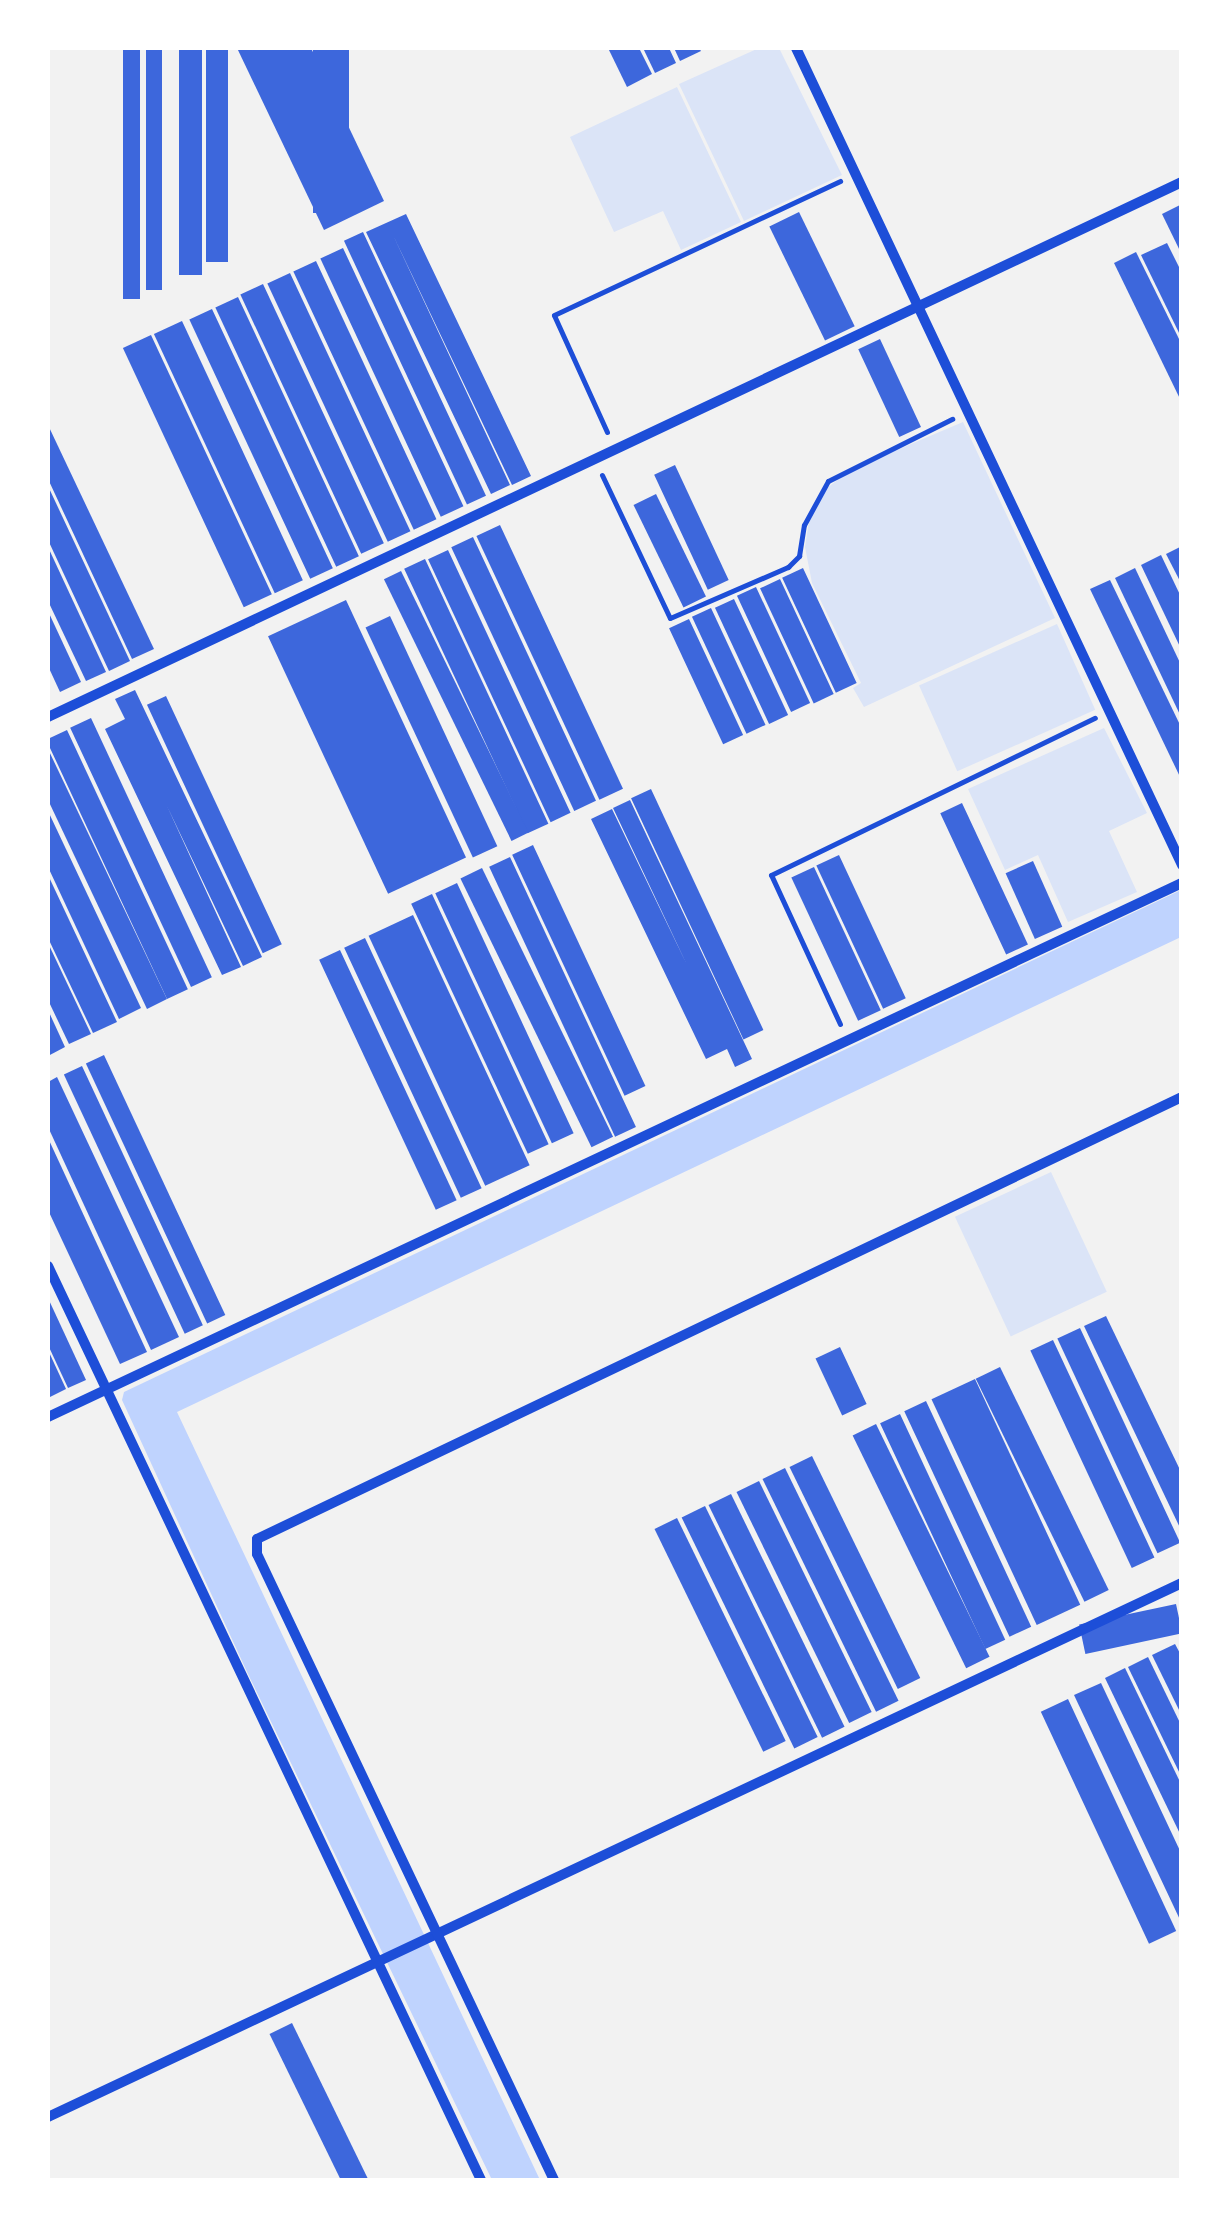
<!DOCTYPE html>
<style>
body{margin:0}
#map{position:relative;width:1229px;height:2228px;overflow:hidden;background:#f2f2f2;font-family:"Asap Condensed",sans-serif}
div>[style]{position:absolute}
.green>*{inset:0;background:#dbe4f7;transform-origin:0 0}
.water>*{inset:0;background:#bfd3fe}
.building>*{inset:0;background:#3d67dc;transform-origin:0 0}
.path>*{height:5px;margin:-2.5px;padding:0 2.5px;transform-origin:2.5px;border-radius:2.5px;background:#1d4ed8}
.minor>*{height:10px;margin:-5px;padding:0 5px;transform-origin:5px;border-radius:5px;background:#1d4ed8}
span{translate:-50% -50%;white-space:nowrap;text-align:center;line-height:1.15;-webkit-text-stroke:8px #fff;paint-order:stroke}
.frame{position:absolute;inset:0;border:50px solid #fff;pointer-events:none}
</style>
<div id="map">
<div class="green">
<i style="clip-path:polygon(759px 48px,779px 48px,842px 175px,744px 221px,679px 84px)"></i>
<i style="clip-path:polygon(677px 87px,741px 222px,681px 250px,663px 211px,614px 232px,570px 137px)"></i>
<i style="clip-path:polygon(963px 422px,1055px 618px,864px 707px,853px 688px,861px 683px,812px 583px,805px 547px,809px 521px,827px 488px,852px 469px)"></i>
<i style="left:1057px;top:624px;width:94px;height:151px;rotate:66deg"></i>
<i style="clip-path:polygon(1104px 728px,1147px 813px,1109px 831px,1137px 892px,1068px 922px,1038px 855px,1005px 870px,968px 789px)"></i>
<i style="left:1051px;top:1172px;width:132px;height:106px;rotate:65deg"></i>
</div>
<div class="water">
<i style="clip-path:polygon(1181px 890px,1181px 937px,177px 1412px,540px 2180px,492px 2180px,248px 1674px,122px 1400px,124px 1392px)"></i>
</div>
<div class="building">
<i style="left:123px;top:48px;width:17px;height:251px"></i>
<i style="left:146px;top:48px;width:16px;height:242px"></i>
<i style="left:179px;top:48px;width:23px;height:227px"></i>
<i style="left:206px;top:48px;width:22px;height:214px"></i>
<i style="clip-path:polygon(237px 48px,311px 48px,384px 201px,324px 230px)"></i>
<i style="left:313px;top:48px;width:36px;height:165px"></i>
<i style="clip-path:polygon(608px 48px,639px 48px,652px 74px,627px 87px)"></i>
<i style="clip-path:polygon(643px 48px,669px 48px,676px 63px,655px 73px)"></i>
<i style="clip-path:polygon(674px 48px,699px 48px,701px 51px,680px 61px)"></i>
<i style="clip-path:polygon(1182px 204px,1182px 255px,1162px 214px)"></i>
<i style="left:799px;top:212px;width:127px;height:33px;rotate:64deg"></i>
<i style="clip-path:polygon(406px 214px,531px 476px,512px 485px,393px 235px,510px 485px,491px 494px,366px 232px)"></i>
<i style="left:363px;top:232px;width:291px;height:21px;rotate:65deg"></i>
<i style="clip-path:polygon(1167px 243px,1182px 273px,1182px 339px,1141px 255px)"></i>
<i style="left:343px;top:248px;width:285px;height:25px;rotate:65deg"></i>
<i style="clip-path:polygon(1136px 252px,1182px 345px,1182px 403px,1114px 263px)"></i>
<i style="left:316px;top:261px;width:285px;height:25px;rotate:65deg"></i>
<i style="left:290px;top:273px;width:285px;height:25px;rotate:65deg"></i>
<i style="left:263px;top:284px;width:286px;height:25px;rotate:65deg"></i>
<i style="left:238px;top:297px;width:286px;height:25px;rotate:65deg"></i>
<i style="left:212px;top:309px;width:286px;height:25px;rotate:65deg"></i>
<i style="left:182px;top:321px;width:286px;height:31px;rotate:65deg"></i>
<i style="left:151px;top:335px;width:286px;height:31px;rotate:65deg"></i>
<i style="left:880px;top:339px;width:97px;height:24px;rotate:65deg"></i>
<i style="clip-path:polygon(48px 425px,154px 649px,132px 659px,48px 479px)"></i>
<i style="left:675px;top:465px;width:127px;height:23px;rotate:65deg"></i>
<i style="clip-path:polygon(48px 486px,130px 661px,109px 671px,48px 540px)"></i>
<i style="left:656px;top:494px;width:114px;height:25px;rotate:64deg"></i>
<i style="left:500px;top:525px;width:291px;height:26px;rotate:65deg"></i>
<i style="left:473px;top:537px;width:291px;height:24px;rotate:65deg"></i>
<i style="clip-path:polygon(1182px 546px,1182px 585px,1166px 554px)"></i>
<i style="clip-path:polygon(48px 547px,106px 672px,86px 681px,48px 601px)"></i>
<i style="left:448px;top:550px;width:290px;height:22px;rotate:65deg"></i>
<i style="clip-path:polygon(1161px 555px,1182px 599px,1182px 651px,1141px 565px)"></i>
<i style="left:425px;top:559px;width:292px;height:23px;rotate:65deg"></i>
<i style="left:803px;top:568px;width:127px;height:23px;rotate:65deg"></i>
<i style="clip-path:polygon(1135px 568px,1182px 667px,1182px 719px,1115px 578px)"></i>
<i style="left:401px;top:571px;width:291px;height:19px;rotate:64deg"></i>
<i style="left:780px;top:579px;width:127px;height:22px;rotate:65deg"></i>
<i style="clip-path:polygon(1110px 580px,1182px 729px,1182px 781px,1090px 589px)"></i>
<i style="left:756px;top:587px;width:128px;height:21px;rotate:65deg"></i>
<i style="left:734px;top:599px;width:128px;height:21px;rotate:65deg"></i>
<i style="left:346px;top:600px;width:284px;height:86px;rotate:65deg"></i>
<i style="left:711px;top:608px;width:129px;height:21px;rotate:65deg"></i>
<i style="clip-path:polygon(48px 611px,81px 682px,60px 692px,48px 666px)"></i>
<i style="left:390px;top:616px;width:254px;height:27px;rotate:65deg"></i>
<i style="left:689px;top:619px;width:128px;height:22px;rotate:65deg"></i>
<i style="clip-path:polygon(135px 690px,262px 957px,243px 966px,167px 806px,241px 967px,222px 975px,105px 729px,125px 719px,115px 699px)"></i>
<i style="left:166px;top:696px;width:274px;height:21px;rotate:65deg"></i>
<i style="left:91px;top:718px;width:286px;height:23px;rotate:65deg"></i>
<i style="left:67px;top:730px;width:286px;height:23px;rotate:65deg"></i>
<i style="clip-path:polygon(48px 749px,167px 999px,147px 1009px,48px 800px)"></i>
<i style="left:651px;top:789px;width:266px;height:22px;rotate:65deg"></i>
<i style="clip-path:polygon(630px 800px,752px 1059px,735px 1067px,727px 1049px,706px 1059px,591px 819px,612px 809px,687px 965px,613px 808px)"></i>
<i style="left:962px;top:803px;width:156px;height:24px;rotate:65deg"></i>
<i style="clip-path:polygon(48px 811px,141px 1008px,119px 1019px,48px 867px)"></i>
<i style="left:533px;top:845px;width:266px;height:23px;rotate:65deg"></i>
<i style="left:839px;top:855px;width:158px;height:25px;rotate:65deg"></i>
<i style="left:510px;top:857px;width:298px;height:23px;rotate:65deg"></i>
<i style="left:1033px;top:861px;width:72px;height:30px;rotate:66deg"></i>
<i style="left:814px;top:867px;width:158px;height:25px;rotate:65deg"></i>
<i style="left:482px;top:868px;width:299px;height:24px;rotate:64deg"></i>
<i style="clip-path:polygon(48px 875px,117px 1022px,93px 1033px,48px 938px)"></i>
<i style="left:457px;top:883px;width:276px;height:24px;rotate:65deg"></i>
<i style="left:432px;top:894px;width:276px;height:23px;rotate:65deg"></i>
<i style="left:413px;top:915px;width:276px;height:49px;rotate:65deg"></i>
<i style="left:365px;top:938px;width:276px;height:23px;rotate:65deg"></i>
<i style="clip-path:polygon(48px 943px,91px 1034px,69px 1044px,48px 1000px)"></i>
<i style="left:340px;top:950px;width:276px;height:23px;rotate:65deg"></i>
<i style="clip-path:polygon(48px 1010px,65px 1047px,48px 1056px)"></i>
<i style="left:104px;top:1055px;width:287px;height:20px;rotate:65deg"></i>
<i style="left:82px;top:1066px;width:286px;height:20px;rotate:65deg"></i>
<i style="clip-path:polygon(57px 1077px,179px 1337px,151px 1350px,48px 1127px,48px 1082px)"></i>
<i style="clip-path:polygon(48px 1138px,147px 1352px,120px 1364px,48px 1210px)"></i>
<i style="clip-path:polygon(48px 1298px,86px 1380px,68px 1388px,48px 1345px)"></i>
<i style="clip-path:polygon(1106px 1316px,1182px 1474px,1182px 1532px,1084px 1326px)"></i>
<i style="left:1080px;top:1328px;width:237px;height:25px;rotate:65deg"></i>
<i style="left:1053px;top:1340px;width:240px;height:25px;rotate:65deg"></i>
<i style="left:840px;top:1347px;width:63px;height:27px;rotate:65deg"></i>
<i style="clip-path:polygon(48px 1350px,66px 1389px,48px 1398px)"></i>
<i style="left:1000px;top:1367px;width:248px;height:27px;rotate:64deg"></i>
<i style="left:975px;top:1379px;width:249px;height:48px;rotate:65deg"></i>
<i style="left:926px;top:1401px;width:249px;height:24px;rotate:65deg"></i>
<i style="left:900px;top:1414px;width:249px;height:22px;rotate:65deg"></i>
<i style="left:876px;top:1424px;width:259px;height:26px;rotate:64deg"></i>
<i style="left:812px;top:1456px;width:247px;height:25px;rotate:64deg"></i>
<i style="left:785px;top:1468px;width:259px;height:25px;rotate:64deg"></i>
<i style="left:759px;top:1481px;width:257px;height:25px;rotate:64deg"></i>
<i style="left:731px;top:1494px;width:259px;height:25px;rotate:64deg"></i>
<i style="left:705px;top:1506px;width:257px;height:26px;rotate:64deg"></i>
<i style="left:677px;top:1518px;width:248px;height:25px;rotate:64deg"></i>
<i style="left:1176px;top:1604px;width:30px;height:99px;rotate:78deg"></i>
<i style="clip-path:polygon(1175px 1644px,1182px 1657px,1182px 1716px,1152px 1655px)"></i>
<i style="clip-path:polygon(1148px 1657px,1182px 1727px,1182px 1778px,1128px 1667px)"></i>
<i style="clip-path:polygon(1125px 1668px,1182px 1786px,1182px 1838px,1105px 1678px)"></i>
<i style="clip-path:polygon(1101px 1683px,1182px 1855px,1182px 1924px,1074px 1695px)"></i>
<i style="left:1068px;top:1699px;width:256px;height:30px;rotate:65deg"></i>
<i style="left:292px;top:2023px;width:174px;height:25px;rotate:64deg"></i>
</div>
<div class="path">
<i style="left:607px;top:432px;width:128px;rotate:-114.4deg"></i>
<i style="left:554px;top:315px;width:316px;rotate:-25.1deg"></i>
<i style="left:602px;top:475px;width:158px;rotate:64.6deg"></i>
<i style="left:670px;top:618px;width:129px;rotate:-23.4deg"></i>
<i style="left:788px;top:567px;width:16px;rotate:-45deg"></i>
<i style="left:799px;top:556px;width:31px;rotate:-81deg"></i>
<i style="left:804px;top:525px;width:50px;rotate:-61.4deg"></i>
<i style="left:828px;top:481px;width:139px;rotate:-26.6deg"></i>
<i style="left:840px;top:1024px;width:164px;rotate:-114.8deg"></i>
<i style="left:771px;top:875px;width:360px;rotate:-25.9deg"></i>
</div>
<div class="minor">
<i style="left:796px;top:48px;width:904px;rotate:64.71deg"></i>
<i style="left:48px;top:717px;width:1254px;rotate:-25.26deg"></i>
<i style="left:48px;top:1266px;width:1011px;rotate:64.65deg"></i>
<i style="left:48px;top:1417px;width:1253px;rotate:-25.22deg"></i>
<i style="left:48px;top:2117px;width:1253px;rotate:-25.22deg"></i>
<i style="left:554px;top:2180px;width:693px;rotate:-115.38deg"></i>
<i style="left:257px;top:1554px;width:15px;rotate:-90deg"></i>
<i style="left:257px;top:1539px;width:1025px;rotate:-25.54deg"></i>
</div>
<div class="frame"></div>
</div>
